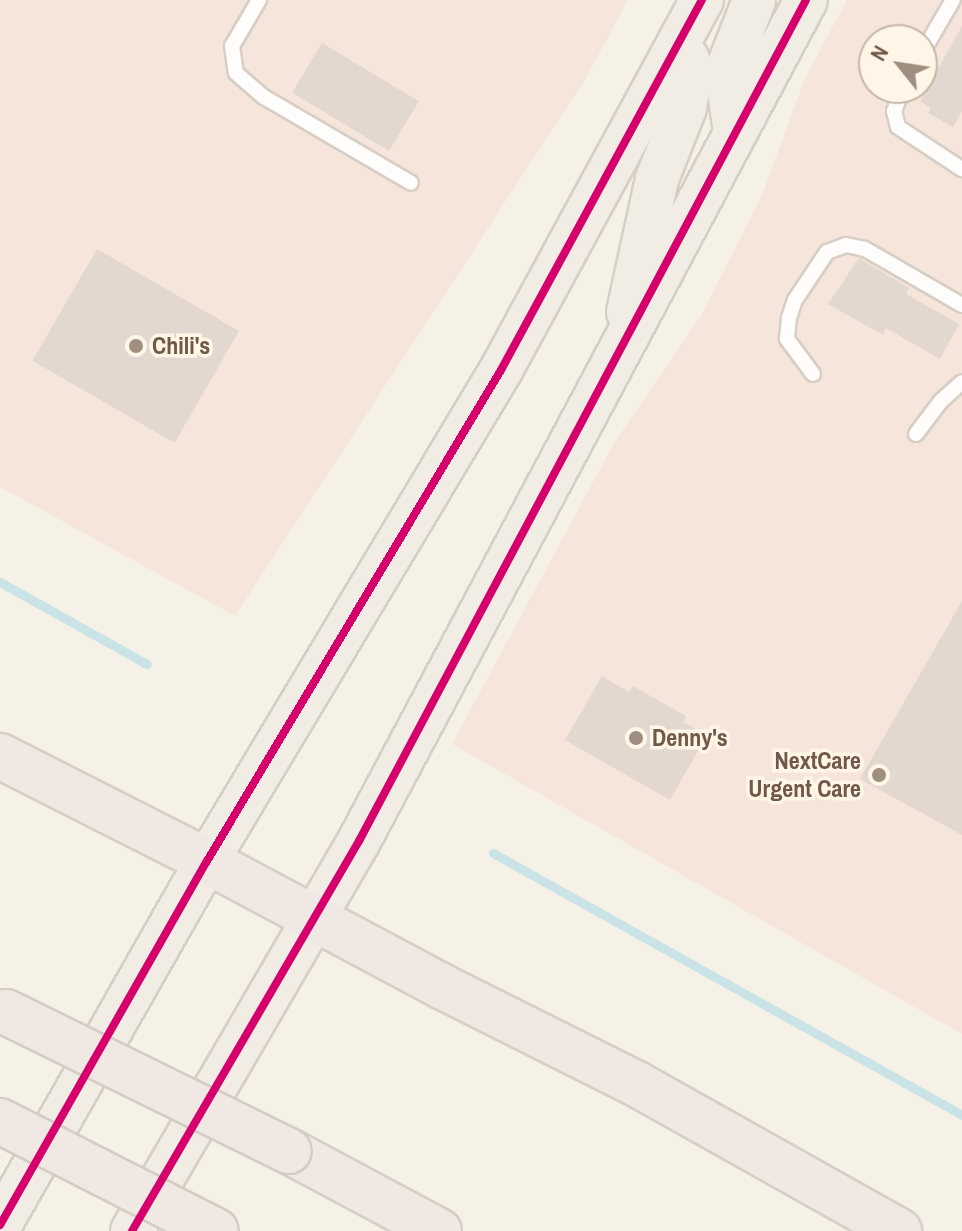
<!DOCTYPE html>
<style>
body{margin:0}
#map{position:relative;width:962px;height:1231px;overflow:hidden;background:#f6f1e7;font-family:"Archivo Narrow",sans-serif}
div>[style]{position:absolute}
.commercial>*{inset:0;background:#f6e5da}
.stream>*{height:9px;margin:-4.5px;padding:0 4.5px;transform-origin:4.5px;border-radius:4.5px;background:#c9e3e6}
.building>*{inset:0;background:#e2d8cf;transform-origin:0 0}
.roads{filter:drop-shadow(2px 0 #d7cec5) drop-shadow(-2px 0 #d7cec5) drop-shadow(0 2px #d7cec5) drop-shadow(0 -2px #d7cec5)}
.lane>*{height:14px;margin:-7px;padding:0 7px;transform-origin:7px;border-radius:7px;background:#fefdfb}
.primary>*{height:42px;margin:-21px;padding:0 21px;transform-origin:21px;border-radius:21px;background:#f1ece4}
.highway>*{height:44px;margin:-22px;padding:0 22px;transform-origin:22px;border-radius:22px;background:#f0e8e3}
.bridges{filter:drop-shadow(2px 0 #d5ccc4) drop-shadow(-2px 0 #d5ccc4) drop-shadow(0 2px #d5ccc4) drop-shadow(0 -2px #d5ccc4)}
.highway-bridge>*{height:44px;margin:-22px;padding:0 22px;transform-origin:22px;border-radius:22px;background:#f0e8e3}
.cycleway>*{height:8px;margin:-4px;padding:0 4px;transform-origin:4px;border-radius:4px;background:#d6006c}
.dots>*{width:22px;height:22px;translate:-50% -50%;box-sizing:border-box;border:4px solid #fff6e7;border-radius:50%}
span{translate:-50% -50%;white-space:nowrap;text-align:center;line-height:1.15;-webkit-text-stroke:7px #fff6e7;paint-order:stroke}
.poi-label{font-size:24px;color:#725848;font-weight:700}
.left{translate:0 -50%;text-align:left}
.right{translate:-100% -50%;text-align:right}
.north{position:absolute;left:858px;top:24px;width:80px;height:80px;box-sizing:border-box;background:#fff6e7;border:2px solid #c7b7a7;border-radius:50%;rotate:300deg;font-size:22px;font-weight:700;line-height:32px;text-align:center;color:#725848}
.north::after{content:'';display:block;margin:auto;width:28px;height:36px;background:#a08e80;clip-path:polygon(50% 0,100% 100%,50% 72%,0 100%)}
</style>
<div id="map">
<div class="commercial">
<i style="clip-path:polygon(0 0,628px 0,586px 78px,235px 616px,0 487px)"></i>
<i style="clip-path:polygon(evenodd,847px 0,962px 0,962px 1034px,452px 744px,614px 443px,701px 316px,762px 195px,805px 78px,847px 0,874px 40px,922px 40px,922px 88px,874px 88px,874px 40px)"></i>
</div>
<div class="stream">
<i style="left:0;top:582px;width:168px;rotate:29.2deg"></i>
<i style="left:493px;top:853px;width:537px;rotate:29.19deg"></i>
</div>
<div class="building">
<i style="clip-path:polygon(962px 26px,962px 111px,953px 127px,928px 113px,931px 108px,920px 101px)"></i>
<i style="left:322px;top:43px;width:113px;height:58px;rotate:31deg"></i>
<i style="left:97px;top:249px;width:164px;height:129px;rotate:30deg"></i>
<i style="clip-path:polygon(859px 258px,909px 288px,906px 294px,959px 324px,940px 359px,886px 328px,883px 335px,828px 304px)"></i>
<i style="clip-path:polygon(962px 601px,962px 835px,860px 779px)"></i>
<i style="clip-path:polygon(602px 676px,629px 692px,633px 686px,686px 716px,683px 722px,707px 735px,670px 800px,565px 740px)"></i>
</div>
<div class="roads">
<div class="lane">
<i style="left:259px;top:0;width:53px;rotate:120.4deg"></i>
<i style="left:232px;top:46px;width:27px;rotate:82deg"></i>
<i style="left:236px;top:73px;width:37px;rotate:41deg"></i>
<i style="left:264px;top:97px;width:170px;rotate:30.3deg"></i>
<i style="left:922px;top:53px;width:61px;rotate:-59.7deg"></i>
<i style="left:903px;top:88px;width:25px;rotate:111deg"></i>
<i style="left:894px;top:111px;width:16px;rotate:76deg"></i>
<i style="left:898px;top:127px;width:77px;rotate:33.3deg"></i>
<i style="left:813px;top:374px;width:44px;rotate:-126.6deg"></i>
<i style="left:787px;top:339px;width:21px;rotate:-85deg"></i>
<i style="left:789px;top:318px;width:19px;rotate:-72deg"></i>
<i style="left:795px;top:300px;width:58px;rotate:-56.3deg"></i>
<i style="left:827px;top:252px;width:20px;rotate:-20deg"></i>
<i style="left:846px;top:245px;width:19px;rotate:12deg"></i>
<i style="left:865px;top:249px;width:112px;rotate:30deg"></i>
<i style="left:916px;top:434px;width:41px;rotate:-52.9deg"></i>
<i style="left:941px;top:401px;width:28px;rotate:-42deg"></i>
</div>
<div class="primary">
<i style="left:735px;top:132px;width:61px;rotate:-98.5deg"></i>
<i style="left:726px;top:72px;width:77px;rotate:-68.7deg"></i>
<i style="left:628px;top:312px;width:136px;rotate:-77.7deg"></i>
<i style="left:657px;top:179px;width:76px;rotate:-68.5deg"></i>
<i style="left:685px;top:108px;width:30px;rotate:-81deg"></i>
<i style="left:690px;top:78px;width:18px;rotate:-96deg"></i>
<i style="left:688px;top:60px;width:19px;rotate:-118deg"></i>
<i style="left:0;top:1225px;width:419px;rotate:-60.4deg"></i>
<i style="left:207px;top:861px;width:572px;rotate:-59.09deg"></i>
<i style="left:501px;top:370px;width:421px;rotate:-61.5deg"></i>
<i style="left:132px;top:1231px;width:451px;rotate:-59.8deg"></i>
<i style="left:359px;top:841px;width:952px;rotate:-62.01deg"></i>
</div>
<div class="highway">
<i style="left:0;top:756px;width:232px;rotate:26.9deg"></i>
<i style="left:207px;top:861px;width:265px;rotate:28.1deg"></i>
<i style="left:441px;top:986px;width:217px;rotate:26.6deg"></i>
<i style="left:635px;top:1083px;width:303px;rotate:29.3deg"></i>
<i style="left:289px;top:1151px;width:170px;rotate:28.1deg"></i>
</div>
</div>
<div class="bridges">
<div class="highway-bridge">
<i style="left:6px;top:1012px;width:315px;rotate:26.2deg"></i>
<i style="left:0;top:1121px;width:242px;rotate:27deg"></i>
</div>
</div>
<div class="cycleway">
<i style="left:0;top:1225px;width:419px;rotate:-60.4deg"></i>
<i style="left:207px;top:861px;width:572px;rotate:-59.09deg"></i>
<i style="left:501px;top:370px;width:421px;rotate:-61.5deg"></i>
<i style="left:132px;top:1231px;width:451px;rotate:-59.8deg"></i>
<i style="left:359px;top:841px;width:952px;rotate:-62.01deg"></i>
</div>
<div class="dots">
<i style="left:136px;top:346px;background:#a08e80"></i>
<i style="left:636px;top:738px;background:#a08e80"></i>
<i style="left:879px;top:775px;background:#a08e80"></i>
</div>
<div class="poi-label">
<span class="left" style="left:152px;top:346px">Chili's</span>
<span class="left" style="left:652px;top:738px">Denny's</span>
<span class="right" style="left:861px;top:775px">NextCare<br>Urgent Care</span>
</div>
<div class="north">N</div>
</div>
